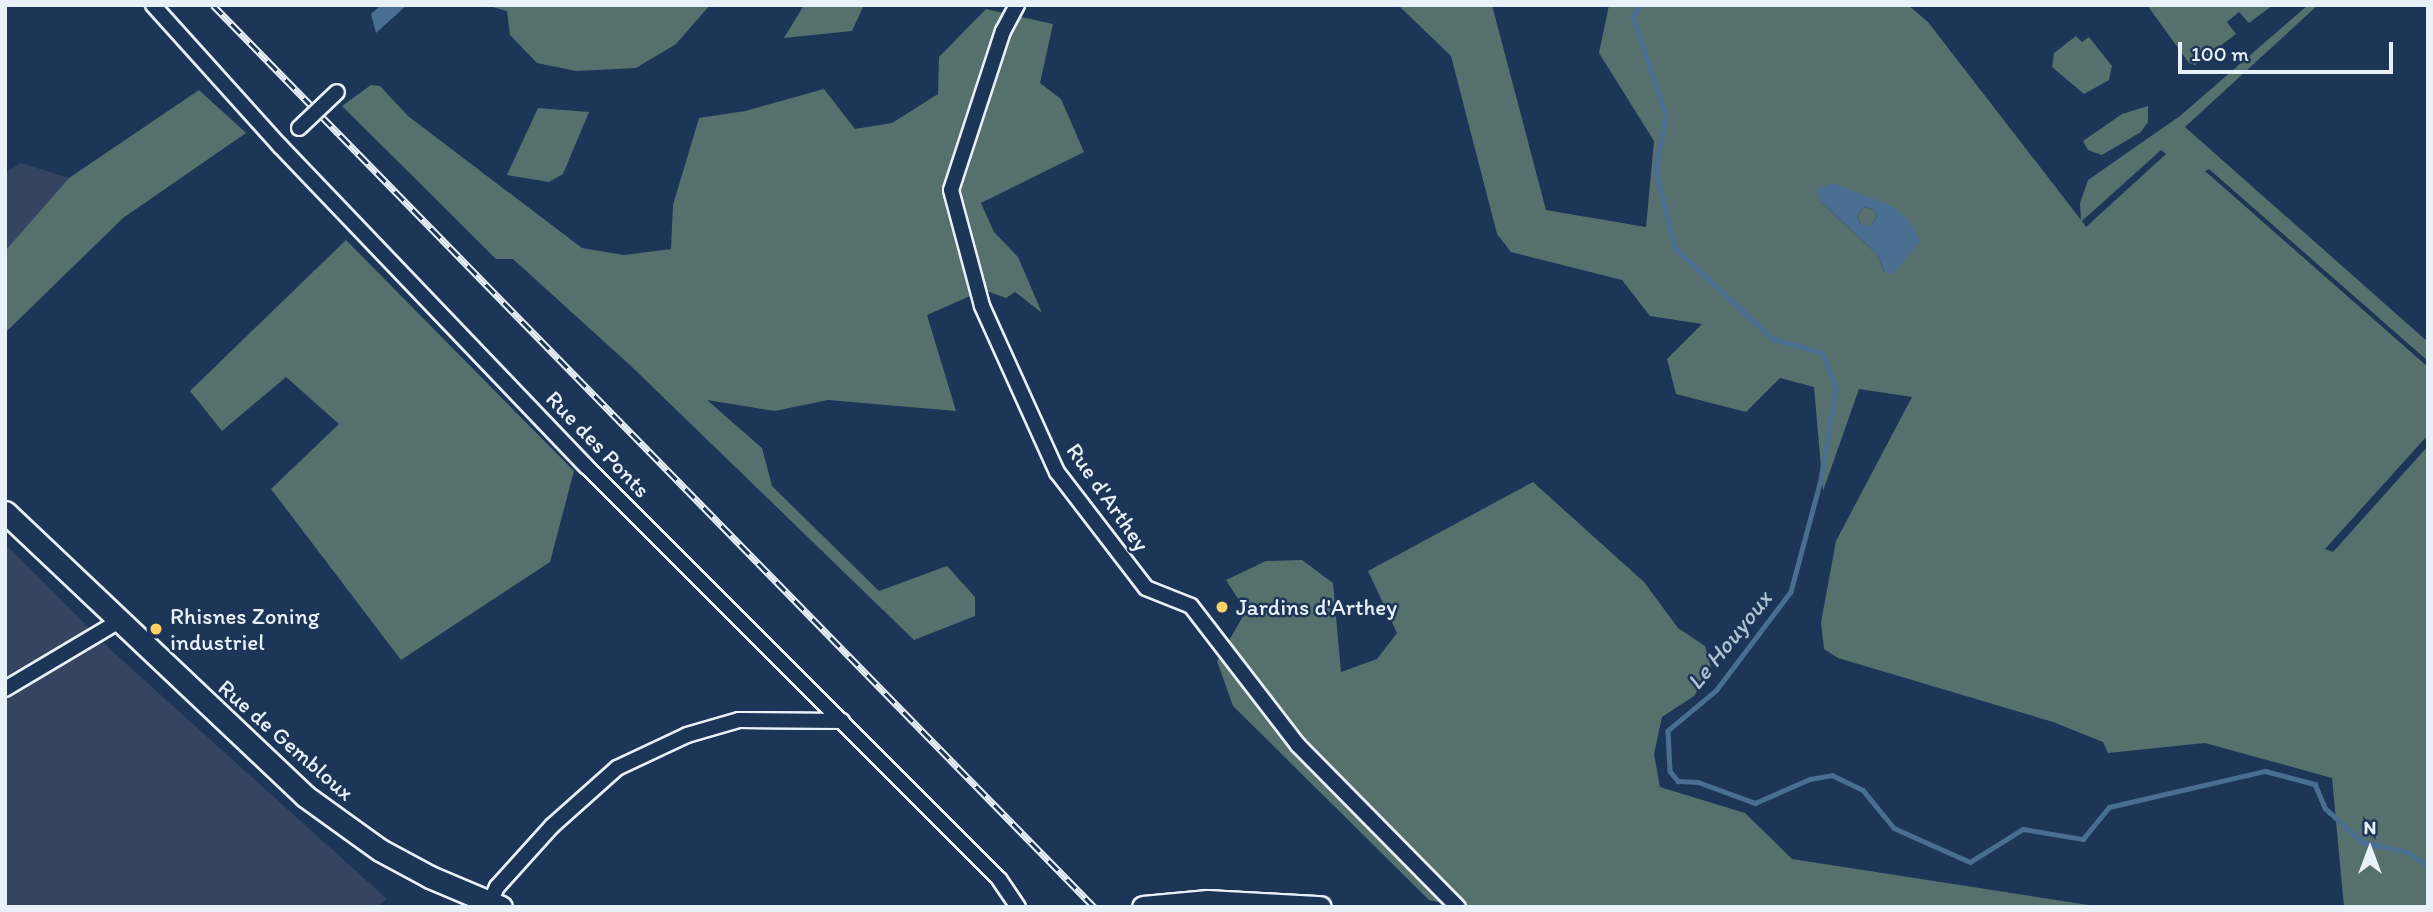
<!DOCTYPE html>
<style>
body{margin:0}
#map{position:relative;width:2433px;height:912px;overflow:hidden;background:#1d3557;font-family:Itim,sans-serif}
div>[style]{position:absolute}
.built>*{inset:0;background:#344461}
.green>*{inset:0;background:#55706d}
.water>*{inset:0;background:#496e91}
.stream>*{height:4.5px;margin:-2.25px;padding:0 2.25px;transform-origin:2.25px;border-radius:2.25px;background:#496e91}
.roads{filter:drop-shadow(2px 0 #e8f1f8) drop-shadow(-2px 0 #e8f1f8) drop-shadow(0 2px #e8f1f8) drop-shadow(0 -2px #e8f1f8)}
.street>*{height:14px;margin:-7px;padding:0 7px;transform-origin:7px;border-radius:7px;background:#1d3557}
.secondary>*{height:21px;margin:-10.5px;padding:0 10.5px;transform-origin:10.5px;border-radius:10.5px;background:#1d3557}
.rail>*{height:7px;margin-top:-3.5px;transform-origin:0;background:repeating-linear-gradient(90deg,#1d3557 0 13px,#e8f1f8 0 26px);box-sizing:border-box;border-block:2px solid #e8f1f8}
.bridges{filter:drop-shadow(2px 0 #e8f1f8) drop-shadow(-2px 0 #e8f1f8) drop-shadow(0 2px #e8f1f8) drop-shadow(0 -2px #e8f1f8)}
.street-bridge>*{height:14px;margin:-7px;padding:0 7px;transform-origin:7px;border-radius:7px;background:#1d3557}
.dots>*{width:19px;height:19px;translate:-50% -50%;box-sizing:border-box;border:4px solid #1d3557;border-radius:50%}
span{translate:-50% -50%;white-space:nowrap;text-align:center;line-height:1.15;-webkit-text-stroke:5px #1d3557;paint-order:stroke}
.street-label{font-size:23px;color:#e8f1f8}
.poi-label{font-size:23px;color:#e8f1f8}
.left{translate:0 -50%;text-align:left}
.water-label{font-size:24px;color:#b0c3d4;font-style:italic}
.frame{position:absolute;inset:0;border:7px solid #e8f1f8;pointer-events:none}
.north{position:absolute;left:2335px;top:814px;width:70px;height:70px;-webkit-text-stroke:5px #1d3557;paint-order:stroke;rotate:0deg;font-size:19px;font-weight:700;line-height:28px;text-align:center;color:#e8f1f8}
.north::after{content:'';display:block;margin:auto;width:24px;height:32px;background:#e8f1f8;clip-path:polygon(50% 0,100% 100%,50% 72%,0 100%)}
.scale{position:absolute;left:2178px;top:42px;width:215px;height:32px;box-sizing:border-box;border:4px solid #e8f1f8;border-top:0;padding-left:9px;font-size:21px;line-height:24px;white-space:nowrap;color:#e8f1f8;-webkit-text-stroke:5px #1d3557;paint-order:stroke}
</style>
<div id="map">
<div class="built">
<i style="clip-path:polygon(21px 163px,69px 178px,5px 251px,5px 173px)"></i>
<i style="clip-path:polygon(5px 544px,112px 651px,387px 899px,375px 907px,5px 907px)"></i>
</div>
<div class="green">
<i style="clip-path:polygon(485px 5px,710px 5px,676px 44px,636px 68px,576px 71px,537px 63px,510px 35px,507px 11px)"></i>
<i style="clip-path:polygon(804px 5px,864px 5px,852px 31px,784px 38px)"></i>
<i style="clip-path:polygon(evenodd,1398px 5px,1492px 5px,1546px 210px,1646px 227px,1654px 141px,1599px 53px,1609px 5px,1908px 5px,1928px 22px,2081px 220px,2080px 203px,2088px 180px,2180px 116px,2308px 5px,2318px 5px,2185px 127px,2428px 342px,2428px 361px,2209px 169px,2205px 171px,2428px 367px,2428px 435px,2325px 549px,2333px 552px,2428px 446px,2428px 907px,2344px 907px,2332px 778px,2205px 743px,2108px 753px,2103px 742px,2053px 722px,1838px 658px,1824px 649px,1821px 622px,1836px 541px,1912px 397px,1859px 389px,1823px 491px,1814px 387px,1780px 378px,1746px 412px,1676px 394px,1667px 359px,1702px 324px,1650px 316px,1622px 280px,1511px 252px,1497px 234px,1451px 56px,1398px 5px,2161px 150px,2166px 154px,2086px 227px,2082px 221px,2161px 150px,1398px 5px,1821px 202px,1892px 206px,1884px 272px,1878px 255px,1821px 202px)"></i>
<i style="clip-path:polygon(2147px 5px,2273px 5px,2249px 23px,2239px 12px,2227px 22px,2236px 34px,2195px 65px,2189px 63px)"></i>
<i style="clip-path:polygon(986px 9px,1053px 24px,1040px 83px,1061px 99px,1084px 152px,981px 203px,994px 232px,1018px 257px,1042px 313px,1015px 292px,1006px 298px,984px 290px,927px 315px,956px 411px,828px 400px,775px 411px,707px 400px,762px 448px,772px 486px,879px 591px,947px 566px,975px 597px,975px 616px,914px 640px,632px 367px,513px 259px,496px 259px,342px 106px,371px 85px,380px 86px,408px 116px,582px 248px,624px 255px,671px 249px,673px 205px,699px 118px,745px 111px,824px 89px,855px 129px,892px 123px,938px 94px,939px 57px)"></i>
<i style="clip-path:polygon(2076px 36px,2082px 42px,2089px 37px,2112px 66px,2109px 80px,2084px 94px,2052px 67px,2054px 53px)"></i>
<i style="clip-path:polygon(199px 90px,246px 133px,123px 218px,5px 333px,5px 251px,69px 178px)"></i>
<i style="clip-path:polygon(2148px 106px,2148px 122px,2141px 132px,2102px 155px,2088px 150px,2083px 141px,2122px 114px)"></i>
<i style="clip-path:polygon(538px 108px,589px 112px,563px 174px,549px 182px,507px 175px)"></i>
<i style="clip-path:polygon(1864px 207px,1874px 209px,1877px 216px,1871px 225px,1861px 225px,1857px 215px)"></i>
<i style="clip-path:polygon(346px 240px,574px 471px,550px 562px,401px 660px,271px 489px,339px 424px,286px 377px,222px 431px,190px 391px)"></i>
<i style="clip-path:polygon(1533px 482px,1644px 582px,1678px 628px,1705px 646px,1711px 667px,1694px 696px,1662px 717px,1654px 754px,1660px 787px,1745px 813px,1792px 859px,2101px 907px,1459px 907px,1429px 900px,1233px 706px,1217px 661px,1246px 611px,1226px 580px,1266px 561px,1302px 560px,1333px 583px,1341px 672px,1377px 659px,1397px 633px,1368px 571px)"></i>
</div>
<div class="water">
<i style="clip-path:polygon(381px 5px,407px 5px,376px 33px,371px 14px)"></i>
<i style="clip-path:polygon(evenodd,1833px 183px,1892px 206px,1908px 219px,1920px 241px,1893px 274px,1884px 272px,1878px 255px,1821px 202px,1816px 189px,1833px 183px,1864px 207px,1874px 209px,1877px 216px,1871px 225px,1861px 225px,1857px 215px,1864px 207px)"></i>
</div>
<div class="stream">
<i style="left:1641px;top:5px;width:14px;rotate:126deg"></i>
<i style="left:1633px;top:16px;width:105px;rotate:71.7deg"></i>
<i style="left:1666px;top:116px;width:55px;rotate:100.5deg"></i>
<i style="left:1656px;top:170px;width:80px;rotate:76.3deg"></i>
<i style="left:1675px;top:248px;width:134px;rotate:42.9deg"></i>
<i style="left:1773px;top:339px;width:52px;rotate:15.6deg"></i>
<i style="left:1823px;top:353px;width:38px;rotate:70deg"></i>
<i style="left:1836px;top:389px;width:92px;rotate:99.4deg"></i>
<i style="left:1821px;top:480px;width:116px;rotate:105deg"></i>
<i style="left:1791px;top:592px;width:123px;rotate:127.1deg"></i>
<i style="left:1717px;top:690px;width:64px;rotate:140.1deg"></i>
<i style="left:1668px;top:731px;width:40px;rotate:87.1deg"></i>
<i style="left:1670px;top:771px;width:13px;rotate:51deg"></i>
<i style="left:1678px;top:781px;width:20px;rotate:3deg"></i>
<i style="left:1698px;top:782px;width:61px;rotate:20.2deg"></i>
<i style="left:1755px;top:803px;width:60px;rotate:-23.6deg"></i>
<i style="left:1810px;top:779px;width:22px;rotate:-10deg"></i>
<i style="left:1832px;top:775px;width:34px;rotate:26deg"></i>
<i style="left:1863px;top:790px;width:49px;rotate:50.8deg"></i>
<i style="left:1894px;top:828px;width:83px;rotate:24.1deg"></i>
<i style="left:1970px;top:862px;width:62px;rotate:-31.9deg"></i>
<i style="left:2023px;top:829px;width:61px;rotate:9.5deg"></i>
<i style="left:2083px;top:839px;width:41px;rotate:-50.9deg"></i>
<i style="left:2109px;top:807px;width:160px;rotate:-13deg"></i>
<i style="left:2265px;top:771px;width:52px;rotate:14.6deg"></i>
<i style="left:2315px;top:784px;width:26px;rotate:67deg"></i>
<i style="left:2325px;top:808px;width:50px;rotate:42.6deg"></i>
<i style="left:2362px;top:842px;width:47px;rotate:12.3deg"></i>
<i style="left:2408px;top:852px;width:24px;rotate:35deg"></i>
</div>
<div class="roads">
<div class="street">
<i style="left:153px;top:5px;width:190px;rotate:48deg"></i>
<i style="left:280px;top:146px;width:443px;rotate:46.3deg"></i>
<i style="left:586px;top:466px;width:584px;rotate:45deg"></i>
<i style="left:999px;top:879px;width:34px;rotate:56deg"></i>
<i style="left:1017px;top:5px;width:30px;rotate:118deg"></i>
<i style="left:1003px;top:31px;width:167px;rotate:108.1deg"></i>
<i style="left:951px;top:190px;width:120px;rotate:75deg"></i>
<i style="left:982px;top:306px;width:182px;rotate:65.7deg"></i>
<i style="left:1057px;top:472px;width:146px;rotate:52.5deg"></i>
<i style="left:1146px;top:588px;width:48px;rotate:21.8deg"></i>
<i style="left:1191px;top:606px;width:175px;rotate:52.4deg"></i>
<i style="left:1298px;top:745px;width:228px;rotate:45.4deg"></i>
<i style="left:5px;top:689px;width:133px;rotate:-30.8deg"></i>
<i style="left:488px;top:907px;width:22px;rotate:-66deg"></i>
<i style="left:497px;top:887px;width:82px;rotate:-48deg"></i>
<i style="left:552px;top:826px;width:87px;rotate:-41.7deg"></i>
<i style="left:617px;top:768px;width:77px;rotate:-25.2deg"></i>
<i style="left:687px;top:735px;width:54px;rotate:-16.1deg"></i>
<i style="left:739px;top:720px;width:103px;rotate:0.6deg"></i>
</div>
<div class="secondary">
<i style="left:5px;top:512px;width:413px;rotate:43.4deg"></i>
<i style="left:305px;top:796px;width:92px;rotate:35.8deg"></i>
<i style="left:380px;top:850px;width:57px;rotate:28.4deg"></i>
<i style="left:430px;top:877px;width:77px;rotate:22.9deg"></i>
<i style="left:1143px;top:907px;width:65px;rotate:-5.3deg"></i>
<i style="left:1208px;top:901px;width:112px;rotate:3.1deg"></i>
</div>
</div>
<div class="rail">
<i style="left:213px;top:5px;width:1261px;rotate:45.67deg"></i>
</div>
<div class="bridges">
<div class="street-bridge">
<i style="left:299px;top:128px;width:52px;rotate:-43.5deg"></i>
</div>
</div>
<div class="dots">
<i style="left:1222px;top:607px;background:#ffd166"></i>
<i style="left:156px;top:629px;background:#ffd166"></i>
</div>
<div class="street-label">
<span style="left:598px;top:444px;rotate:46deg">Rue des Ponts</span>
<span style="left:1108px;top:497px;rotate:55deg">Rue d'Arthey</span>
<span style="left:286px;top:740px;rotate:41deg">Rue de Gembloux</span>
</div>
<div class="poi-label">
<span class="left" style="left:1236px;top:607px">Jardins d'Arthey</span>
<span class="left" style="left:170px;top:629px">Rhisnes Zoning<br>industriel</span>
</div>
<div class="water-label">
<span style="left:1729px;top:640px;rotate:-51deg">Le Houyoux</span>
</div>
<div class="frame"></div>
<div class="north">N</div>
<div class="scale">100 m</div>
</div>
